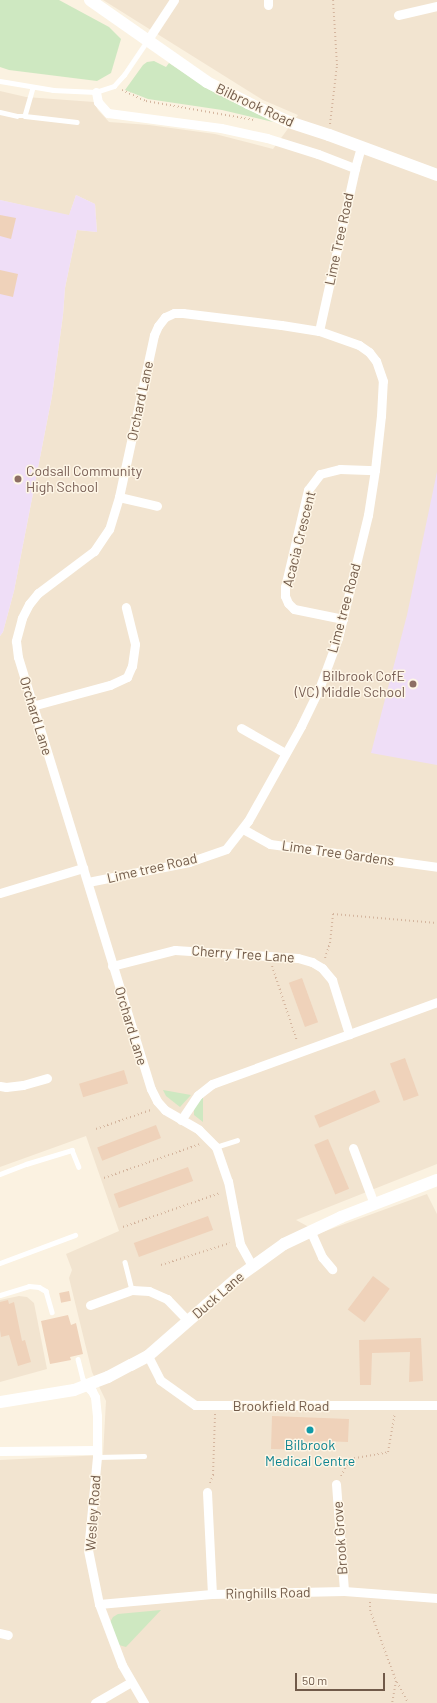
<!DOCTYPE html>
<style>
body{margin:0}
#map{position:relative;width:437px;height:1703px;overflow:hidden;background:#fbf2e1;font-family:Barlow,sans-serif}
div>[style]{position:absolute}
.residential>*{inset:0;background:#f2e4d0}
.education>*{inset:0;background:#efdef7}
.green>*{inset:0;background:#cee8c1}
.building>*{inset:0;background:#efd2ba;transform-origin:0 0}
.path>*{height:2px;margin-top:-1px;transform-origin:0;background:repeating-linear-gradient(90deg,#d4b59e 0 1px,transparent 0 4px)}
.service>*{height:4.5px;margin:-2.25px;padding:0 2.25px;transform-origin:2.25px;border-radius:2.25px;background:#fff}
.minor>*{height:9px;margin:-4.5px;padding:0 4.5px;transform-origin:4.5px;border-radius:4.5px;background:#fff}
.tertiary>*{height:12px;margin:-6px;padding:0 6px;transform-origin:6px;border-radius:6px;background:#fff}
.dots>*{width:11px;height:11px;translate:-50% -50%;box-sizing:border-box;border:2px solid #fef6e7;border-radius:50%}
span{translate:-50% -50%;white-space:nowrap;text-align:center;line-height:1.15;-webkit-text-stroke:3px #fef6e7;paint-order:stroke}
.street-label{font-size:14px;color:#715a49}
.education-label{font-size:14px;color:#785e54}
.left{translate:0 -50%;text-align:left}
.right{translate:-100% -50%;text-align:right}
.culture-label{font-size:14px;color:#0d838f}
.scale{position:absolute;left:295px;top:1673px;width:90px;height:18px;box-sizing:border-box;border:2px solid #715a49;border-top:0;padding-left:5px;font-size:12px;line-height:14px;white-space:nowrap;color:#715a49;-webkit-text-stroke:3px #fef6e7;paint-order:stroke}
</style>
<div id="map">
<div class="residential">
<i style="clip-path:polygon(103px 0,437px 0,437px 1164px,296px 1220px,320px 1233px,427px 1194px,437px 1214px,437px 1703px,0 1703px,0 1460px,103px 1455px,106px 1401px,92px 1372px,69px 1278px,72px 1270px,66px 1254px,119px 1231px,86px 1136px,0 1167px,0 636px,3px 632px,14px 591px,52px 396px,63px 315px,65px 288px,77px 230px,97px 232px,95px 204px,76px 195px,69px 216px,0 200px,0 91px,26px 97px,94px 102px,98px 110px,109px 122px,149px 125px,215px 134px,273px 149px,298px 115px,263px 100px)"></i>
<i style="clip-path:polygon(19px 1296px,27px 1297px,34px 1303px,47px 1369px,0 1382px,0 1300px)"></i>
</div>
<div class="education">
<i style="clip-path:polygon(76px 195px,95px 204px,97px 232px,77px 230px,65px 288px,63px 315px,52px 396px,14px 591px,3px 632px,0 636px,0 200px,69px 215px)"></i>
<i style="clip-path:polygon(437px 472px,437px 765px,371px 753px,407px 615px)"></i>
</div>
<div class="green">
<i style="clip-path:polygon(0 0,59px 0,109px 27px,121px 39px,111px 73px,97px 81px,9px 70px,0 67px)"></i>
<i style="clip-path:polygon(154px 61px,166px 67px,169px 63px,208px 89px,273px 122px,222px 110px,148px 99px,125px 90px,143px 65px,147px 62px)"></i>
<i style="clip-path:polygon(163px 1090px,191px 1095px,180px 1107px,166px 1096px)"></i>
<i style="clip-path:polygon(202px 1098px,203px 1098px,203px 1122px,194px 1115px,194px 1110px,197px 1102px)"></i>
<i style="clip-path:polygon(161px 1610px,126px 1647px,119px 1645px,110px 1622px,113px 1617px,118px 1614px)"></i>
</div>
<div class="building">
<i style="clip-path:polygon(0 215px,16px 218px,11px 239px,0 236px)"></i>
<i style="clip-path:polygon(0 270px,18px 274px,13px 297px,0 294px)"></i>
<i style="left:302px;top:978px;width:47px;height:14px;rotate:70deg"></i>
<i style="left:405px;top:1058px;width:40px;height:16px;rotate:70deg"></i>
<i style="left:124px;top:1070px;width:14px;height:47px;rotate:73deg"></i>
<i style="left:375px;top:1090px;width:13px;height:66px;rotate:67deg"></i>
<i style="left:156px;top:1125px;width:14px;height:63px;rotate:69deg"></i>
<i style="left:328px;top:1139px;width:54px;height:15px;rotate:67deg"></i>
<i style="left:188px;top:1167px;width:15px;height:79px;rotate:70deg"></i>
<i style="left:208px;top:1216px;width:15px;height:79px;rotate:70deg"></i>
<i style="left:373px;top:1276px;width:21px;height:42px;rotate:37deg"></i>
<i style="left:69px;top:1291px;width:10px;height:10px;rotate:79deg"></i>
<i style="clip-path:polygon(8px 1300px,9px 1304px,14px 1302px,22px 1341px,25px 1340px,31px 1362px,18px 1366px,9px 1335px,1px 1337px,0 1330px,0 1302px)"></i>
<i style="clip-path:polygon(68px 1315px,71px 1325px,76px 1323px,83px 1354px,70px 1357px,71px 1360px,50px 1364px,41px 1321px)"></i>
<i style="clip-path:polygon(421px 1338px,423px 1381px,409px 1382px,410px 1352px,372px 1353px,371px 1385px,360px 1385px,359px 1340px)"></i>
<i style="clip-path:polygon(272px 1416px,349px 1419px,348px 1442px,320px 1441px,319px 1450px,271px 1449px)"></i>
</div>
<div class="path">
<i style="left:122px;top:90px;width:26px;rotate:25deg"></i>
<i style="left:146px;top:101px;width:110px;rotate:10deg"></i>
<i style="left:330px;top:124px;width:59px;rotate:-83.2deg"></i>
<i style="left:337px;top:65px;width:65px;rotate:-93.5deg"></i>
<i style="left:325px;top:958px;width:16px;rotate:-72deg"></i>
<i style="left:330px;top:943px;width:29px;rotate:-84deg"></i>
<i style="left:333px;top:914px;width:104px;rotate:4.9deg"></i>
<i style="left:272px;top:966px;width:79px;rotate:71.6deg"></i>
<i style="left:96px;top:1129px;width:58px;rotate:-19.1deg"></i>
<i style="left:104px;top:1178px;width:102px;rotate:-19.5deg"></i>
<i style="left:123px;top:1227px;width:103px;rotate:-19.3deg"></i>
<i style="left:161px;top:1265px;width:72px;rotate:-17.7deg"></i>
<i style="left:341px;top:1476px;width:19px;rotate:-62deg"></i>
<i style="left:350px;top:1459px;width:39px;rotate:-10deg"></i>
<i style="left:388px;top:1452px;width:39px;rotate:-80deg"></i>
<i style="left:210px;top:1483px;width:9px;rotate:-69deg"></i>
<i style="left:213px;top:1475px;width:61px;rotate:-88.1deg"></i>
<i style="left:370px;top:1602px;width:8px;rotate:90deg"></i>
<i style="left:370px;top:1610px;width:76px;rotate:69.9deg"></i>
<i style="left:396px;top:1681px;width:22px;rotate:100deg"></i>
<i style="left:397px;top:1682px;width:24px;rotate:62deg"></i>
</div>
<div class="service">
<i style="left:0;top:81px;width:54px;rotate:9.6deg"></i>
<i style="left:53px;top:90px;width:43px;rotate:2.7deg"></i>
<i style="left:96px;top:92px;width:19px;rotate:-18deg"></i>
<i style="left:114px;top:86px;width:15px;rotate:-48deg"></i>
<i style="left:124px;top:75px;width:41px;rotate:-55.9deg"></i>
<i style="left:33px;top:88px;width:29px;rotate:106deg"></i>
<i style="left:25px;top:116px;width:52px;rotate:6.6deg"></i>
<i style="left:0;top:112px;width:17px;rotate:13deg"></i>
<i style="left:17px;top:116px;width:8px"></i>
<i style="left:216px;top:1147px;width:22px;rotate:-18deg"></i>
<i style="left:0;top:1174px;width:28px;rotate:-21deg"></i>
<i style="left:26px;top:1164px;width:48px;rotate:-16.9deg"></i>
<i style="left:72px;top:1150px;width:18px;rotate:68deg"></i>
<i style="left:125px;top:1262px;width:29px;rotate:76deg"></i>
<i style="left:0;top:1263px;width:80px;rotate:-20.5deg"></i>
<i style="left:0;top:1295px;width:30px;rotate:-17deg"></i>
<i style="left:29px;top:1286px;width:10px;rotate:6deg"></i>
<i style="left:39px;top:1287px;width:8px;rotate:30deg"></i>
<i style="left:46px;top:1291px;width:22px;rotate:74deg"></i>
<i style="left:78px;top:1359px;width:21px;rotate:76deg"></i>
<i style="left:83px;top:1379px;width:6px;rotate:59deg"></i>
<i style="left:97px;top:1457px;width:47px;rotate:-1.2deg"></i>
</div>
<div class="minor">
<i style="left:268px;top:0;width:5px;rotate:90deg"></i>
<i style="left:398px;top:15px;width:40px;rotate:-13deg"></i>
<i style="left:147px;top:41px;width:49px;rotate:-56.6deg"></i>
<i style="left:96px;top:92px;width:10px;rotate:79deg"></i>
<i style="left:98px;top:102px;width:15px;rotate:48deg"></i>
<i style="left:108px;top:113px;width:114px;rotate:7.6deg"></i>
<i style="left:221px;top:128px;width:47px;rotate:12.3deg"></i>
<i style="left:267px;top:138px;width:53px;rotate:17.4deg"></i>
<i style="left:318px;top:154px;width:40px;rotate:21deg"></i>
<i style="left:319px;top:331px;width:167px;rotate:-77.5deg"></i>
<i style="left:355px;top:168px;width:22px;rotate:-74deg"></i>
<i style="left:119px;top:497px;width:39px;rotate:13deg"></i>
<i style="left:343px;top:619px;width:50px;rotate:-168.5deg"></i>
<i style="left:294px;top:609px;width:8px;rotate:-135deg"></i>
<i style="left:288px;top:603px;width:8px;rotate:-113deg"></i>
<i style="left:285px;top:596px;width:9px;rotate:-90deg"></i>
<i style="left:285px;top:587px;width:100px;rotate:-76.7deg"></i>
<i style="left:308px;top:490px;width:20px;rotate:-53deg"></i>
<i style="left:320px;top:474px;width:21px;rotate:-14deg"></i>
<i style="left:340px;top:469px;width:35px;rotate:2deg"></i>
<i style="left:32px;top:706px;width:81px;rotate:-15.1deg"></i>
<i style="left:110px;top:685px;width:19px;rotate:-25deg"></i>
<i style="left:127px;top:677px;width:12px;rotate:-66deg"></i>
<i style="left:132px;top:666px;width:22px;rotate:-82deg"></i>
<i style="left:135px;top:644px;width:38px;rotate:-104deg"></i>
<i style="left:241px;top:728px;width:51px;rotate:29.6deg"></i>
<i style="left:243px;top:829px;width:31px;rotate:29deg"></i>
<i style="left:270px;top:844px;width:169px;rotate:7.8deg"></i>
<i style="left:88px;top:882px;width:103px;rotate:-11.2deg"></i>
<i style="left:189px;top:862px;width:39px;rotate:-19deg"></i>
<i style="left:226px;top:849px;width:36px;rotate:-52deg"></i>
<i style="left:248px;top:821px;width:109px;rotate:-60.8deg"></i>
<i style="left:301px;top:726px;width:41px;rotate:-64.1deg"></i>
<i style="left:319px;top:689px;width:54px;rotate:-69.6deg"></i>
<i style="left:338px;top:638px;width:127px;rotate:-76.3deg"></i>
<i style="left:368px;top:515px;width:46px;rotate:-81.2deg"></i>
<i style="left:375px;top:470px;width:54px;rotate:-83.7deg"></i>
<i style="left:381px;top:416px;width:35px;rotate:-87deg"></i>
<i style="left:383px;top:381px;width:21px;rotate:-109deg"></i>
<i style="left:376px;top:361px;width:11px;rotate:-128deg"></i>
<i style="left:369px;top:352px;width:12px;rotate:-145deg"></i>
<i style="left:359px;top:345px;width:42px;rotate:-160.7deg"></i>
<i style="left:319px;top:331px;width:38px;rotate:-171deg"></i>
<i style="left:281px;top:325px;width:99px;rotate:-173deg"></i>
<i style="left:183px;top:313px;width:9px;rotate:180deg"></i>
<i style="left:174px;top:313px;width:10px;rotate:156deg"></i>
<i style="left:165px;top:317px;width:11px;rotate:128deg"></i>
<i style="left:158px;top:326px;width:10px;rotate:114deg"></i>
<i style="left:154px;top:335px;width:166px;rotate:102.2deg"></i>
<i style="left:119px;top:497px;width:34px;rotate:107deg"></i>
<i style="left:109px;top:529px;width:27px;rotate:124deg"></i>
<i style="left:94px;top:551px;width:70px;rotate:143.1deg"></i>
<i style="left:38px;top:593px;width:14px;rotate:129deg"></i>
<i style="left:29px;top:604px;width:16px;rotate:117deg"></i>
<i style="left:22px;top:618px;width:24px;rotate:105deg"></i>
<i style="left:16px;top:641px;width:16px;rotate:83deg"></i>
<i style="left:18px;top:657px;width:452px;rotate:72.9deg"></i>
<i style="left:151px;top:1089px;width:13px;rotate:63deg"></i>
<i style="left:157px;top:1101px;width:12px;rotate:48deg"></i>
<i style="left:165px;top:1110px;width:39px;rotate:30deg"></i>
<i style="left:199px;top:1130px;width:24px;rotate:45deg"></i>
<i style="left:216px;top:1147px;width:36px;rotate:71deg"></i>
<i style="left:228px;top:1181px;width:64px;rotate:79.2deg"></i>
<i style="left:240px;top:1244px;width:25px;rotate:61deg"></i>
<i style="left:0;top:893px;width:87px;rotate:-16.8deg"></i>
<i style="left:112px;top:966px;width:65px;rotate:-14.3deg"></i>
<i style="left:175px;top:950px;width:123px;rotate:3.7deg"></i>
<i style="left:298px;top:958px;width:15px;rotate:16deg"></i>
<i style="left:312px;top:962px;width:12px;rotate:31deg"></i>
<i style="left:322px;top:968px;width:16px;rotate:50deg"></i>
<i style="left:332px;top:980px;width:57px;rotate:72.5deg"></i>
<i style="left:0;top:1086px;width:6px;rotate:9deg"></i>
<i style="left:6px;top:1087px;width:17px;rotate:-7deg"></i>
<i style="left:23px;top:1085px;width:25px;rotate:-16deg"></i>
<i style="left:181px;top:1120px;width:30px;rotate:-56deg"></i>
<i style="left:198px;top:1095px;width:18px;rotate:-38deg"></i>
<i style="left:212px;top:1084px;width:239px;rotate:-20deg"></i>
<i style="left:353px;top:1148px;width:60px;rotate:69.4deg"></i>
<i style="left:310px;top:1230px;width:30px;rotate:66deg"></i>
<i style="left:322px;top:1257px;width:16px;rotate:50deg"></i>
<i style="left:90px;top:1305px;width:45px;rotate:-19.7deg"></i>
<i style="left:132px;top:1290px;width:17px;rotate:3deg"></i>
<i style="left:149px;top:1291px;width:20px;rotate:24deg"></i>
<i style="left:167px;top:1299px;width:30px;rotate:46deg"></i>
<i style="left:148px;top:1356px;width:27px;rotate:63deg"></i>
<i style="left:160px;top:1380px;width:43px;rotate:35.5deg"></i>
<i style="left:195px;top:1405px;width:242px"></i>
<i style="left:87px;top:1386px;width:7px;rotate:45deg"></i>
<i style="left:92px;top:1391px;width:7px;rotate:63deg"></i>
<i style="left:95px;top:1397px;width:19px;rotate:84deg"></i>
<i style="left:97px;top:1416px;width:41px;rotate:90deg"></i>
<i style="left:97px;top:1457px;width:93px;rotate:95.5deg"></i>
<i style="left:88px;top:1550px;width:55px;rotate:78.5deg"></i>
<i style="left:99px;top:1604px;width:65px;rotate:69.3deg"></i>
<i style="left:122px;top:1665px;width:44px;rotate:59.9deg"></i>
<i style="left:0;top:1451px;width:97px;rotate:-0.6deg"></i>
<i style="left:336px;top:1484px;width:107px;rotate:85.7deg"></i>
<i style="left:207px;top:1492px;width:102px;rotate:87.2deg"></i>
<i style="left:99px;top:1604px;width:113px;rotate:-5.1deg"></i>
<i style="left:212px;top:1594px;width:132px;rotate:-1.3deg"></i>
<i style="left:344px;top:1591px;width:93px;rotate:4.3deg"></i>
<i style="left:0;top:1633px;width:8px;rotate:14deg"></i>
<i style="left:95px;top:1703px;width:42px;rotate:-30.3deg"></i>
</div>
<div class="tertiary">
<i style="left:90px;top:0;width:143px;rotate:35deg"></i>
<i style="left:207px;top:82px;width:46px;rotate:27.1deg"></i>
<i style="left:248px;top:103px;width:45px;rotate:24.9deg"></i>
<i style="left:289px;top:122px;width:42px;rotate:18deg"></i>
<i style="left:329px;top:135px;width:115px;rotate:20.3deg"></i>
<i style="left:0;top:1402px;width:75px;rotate:-9.2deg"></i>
<i style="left:74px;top:1390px;width:36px;rotate:-21deg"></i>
<i style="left:108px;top:1377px;width:26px;rotate:-28deg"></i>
<i style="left:131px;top:1365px;width:19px;rotate:-28deg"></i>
<i style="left:148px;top:1356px;width:123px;rotate:-41.1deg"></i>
<i style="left:241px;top:1275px;width:53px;rotate:-35.8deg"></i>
<i style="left:284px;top:1244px;width:63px;rotate:-25.3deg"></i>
<i style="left:341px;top:1217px;width:103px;rotate:-21.1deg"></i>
</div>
<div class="dots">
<i style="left:18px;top:479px;background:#8d6e63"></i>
<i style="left:413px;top:684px;background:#8d6e63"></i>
<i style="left:310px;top:1430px;background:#0f9aa8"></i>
</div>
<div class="street-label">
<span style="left:255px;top:105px;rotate:25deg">Bilbrook Road</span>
<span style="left:339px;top:239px;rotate:-78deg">Lime Tree Road</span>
<span style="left:140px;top:401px;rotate:-78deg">Orchard Lane</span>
<span style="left:299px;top:539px;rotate:-76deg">Acacia Crescent</span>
<span style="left:344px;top:608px;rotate:-75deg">Lime tree Road</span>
<span style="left:36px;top:716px;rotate:73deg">Orchard Lane</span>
<span style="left:338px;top:853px;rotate:8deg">Lime Tree Gardens</span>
<span style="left:152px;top:868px;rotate:-13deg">Lime tree Road</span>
<span style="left:243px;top:954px;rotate:4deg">Cherry Tree Lane</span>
<span style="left:131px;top:1026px;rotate:73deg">Orchard Lane</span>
<span style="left:218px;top:1295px;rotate:-41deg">Duck Lane</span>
<span style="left:281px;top:1406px">Brookfield Road</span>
<span style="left:93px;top:1513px;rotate:-86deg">Wesley Road</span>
<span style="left:340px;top:1538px;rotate:-94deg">Brook Grove</span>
<span style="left:268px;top:1593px;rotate:-1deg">Ringhills Road</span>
</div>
<div class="education-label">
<span class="left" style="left:26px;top:479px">Codsall Community<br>High School</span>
<span class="right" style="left:405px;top:684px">Bilbrook CofE<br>(VC) Middle School</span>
</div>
<div class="culture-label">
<span style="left:310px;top:1453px">Bilbrook<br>Medical Centre</span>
</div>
<div class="scale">50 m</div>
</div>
